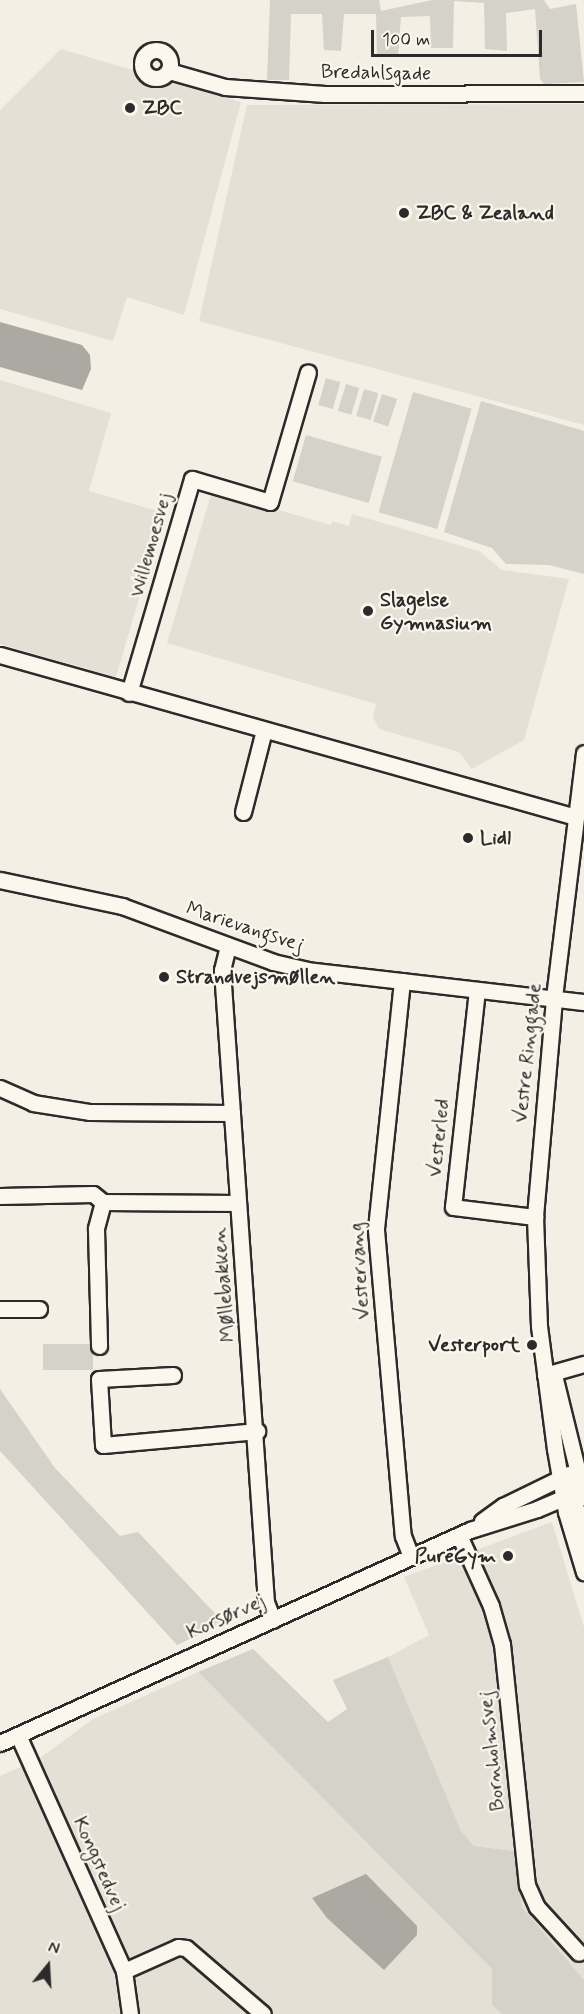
<!DOCTYPE html>
<meta charset="utf-8">
<style>
body{margin:0}
#map{position:relative;width:584px;height:2014px;overflow:hidden;background:#f3efe4;font-family:Mynerve,sans-serif}
div>[style]{position:absolute}
.built>*{inset:0;background:#e4e0d6}
.green>*{inset:0;background:#d5d2c9;transform-origin:0 0}
.water>*{inset:0;background:#aca9a2}
.roads{filter:drop-shadow(2px 0 #2b2b2b) drop-shadow(-2px 0 #2b2b2b) drop-shadow(0 2px #2b2b2b) drop-shadow(0 -2px #2b2b2b)}
.minor>*{height:15px;margin:-7.5px;padding:0 7.5px;transform-origin:7.5px;border-radius:7.5px;background:#fbf7ec}
.minor>.ring{margin:-7.5px;padding:0;box-sizing:content-box;background:none;border:15px solid #fbf7ec;border-radius:50%}
.dots>*{width:16px;height:16px;translate:-50% -50%;box-sizing:border-box;border:3px solid #fbf7ec;border-radius:50%}
span{translate:-50% -50%;white-space:nowrap;text-align:center;line-height:1.15;-webkit-text-stroke:4.5px #fbf7ec;paint-order:stroke}
.street-label{font-size:20px;color:#2b2b2b}
.poi-label{font-size:20px;color:#2b2b2b;font-weight:700}
.left{translate:0 -50%;text-align:left}
.right{translate:-100% -50%;text-align:right}
.north{position:absolute;left:18px;top:1936px;width:60px;height:60px;-webkit-text-stroke:4px #fbf7ec;paint-order:stroke;rotate:18deg;font-size:16px;font-weight:700;line-height:24px;text-align:center;color:#2b2b2b}
.north::after{content:'';display:block;margin:auto;width:21px;height:27px;background:#2b2b2b;clip-path:polygon(50% 0,100% 100%,50% 72%,0 100%)}
.scale{position:absolute;left:371px;top:30px;width:171px;height:27px;box-sizing:border-box;border:3px solid #2b2b2b;border-top:0;padding-left:8px;font-size:18px;line-height:21px;white-space:nowrap;color:#2b2b2b;-webkit-text-stroke:4px #fbf7ec;paint-order:stroke}
</style>
<div id="map">
<div class="built">
<i style="clip-path:polygon(61px 49px,241px 102px,184px 315px,127px 297px,113px 341px,0 309px,0 110px)"></i>
<i style="clip-path:polygon(584px 104px,584px 425px,199px 321px,247px 105px)"></i>
<i style="clip-path:polygon(0 380px,111px 413px,89px 491px,164px 513px,116px 677px,0 644px)"></i>
<i style="clip-path:polygon(212px 491px,331px 525px,332px 521px,349px 526px,352px 514px,479px 551px,502px 570px,569px 579px,524px 740px,472px 769px,459px 752px,379px 729px,373px 717px,376px 704px,167px 643px)"></i>
<i style="clip-path:polygon(552px 1522px,584px 1627px,584px 1980px,522px 1907px,514px 1851px,474px 1846px,461px 1831px,388px 1657px,429px 1635px,404px 1577px)"></i>
<i style="clip-path:polygon(198px 1672px,493px 1970px,492px 2005px,502px 2014px,0 2014px,0 1776px,40px 1758px,93px 1719px)"></i>
</div>
<div class="green">
<i style="clip-path:polygon(270px 0,379px 0,381px 11px,432px 0,544px 0,550px 9px,576px 4px,584px 82px,544px 84px,540px 79px,535px 9px,506px 13px,507px 51px,485px 49px,484px 3px,454px 1px,453px 48px,431px 48px,430px 16px,401px 17px,398px 57px,377px 56px,376px 14px,344px 14px,341px 51px,324px 50px,322px 14px,291px 14px,289px 80px,267px 80px)"></i>
<i style="left:326px;top:378px;width:15px;height:28px;rotate:16deg"></i>
<i style="left:346px;top:384px;width:14px;height:28px;rotate:17deg"></i>
<i style="left:364px;top:389px;width:15px;height:28px;rotate:16deg"></i>
<i style="left:413px;top:392px;width:61px;height:125px;rotate:16deg"></i>
<i style="left:382px;top:394px;width:16px;height:29px;rotate:18deg"></i>
<i style="clip-path:polygon(481px 401px,584px 431px,584px 574px,549px 565px,506px 564px,492px 548px,444px 532px)"></i>
<i style="left:306px;top:435px;width:79px;height:48px;rotate:16deg"></i>
<i style="left:93px;top:1344px;width:26px;height:50px;rotate:90deg"></i>
<i style="clip-path:polygon(0 1389px,55px 1468px,120px 1536px,138px 1532px,224px 1623px,177px 1645px,0 1451px)"></i>
<i style="clip-path:polygon(253px 1649px,328px 1722px,347px 1709px,333px 1680px,388px 1657px,461px 1831px,474px 1846px,514px 1851px,522px 1907px,584px 1980px,584px 2014px,502px 2014px,492px 2005px,492px 1969px,198px 1672px)"></i>
</div>
<div class="water">
<i style="clip-path:polygon(0 322px,82px 345px,90px 355px,91px 369px,82px 390px,0 367px)"></i>
<i style="clip-path:polygon(366px 1874px,417px 1926px,417px 1935px,384px 1970px,327px 1918px,312px 1898px)"></i>
</div>
<div class="roads">
<div class="minor">
<i class="ring" style="left:142px;top:50px;width:13px;height:13px"></i>
<i style="left:169px;top:71px;width:58px;rotate:15.9deg"></i>
<i style="left:225px;top:87px;width:100px;rotate:4deg"></i>
<i style="left:325px;top:94px;width:259px;rotate:-0.2deg"></i>
<i style="left:0;top:655px;width:598px;rotate:15.71deg"></i>
<i style="left:129px;top:693px;width:223px;rotate:-73.6deg"></i>
<i style="left:192px;top:479px;width:81px;rotate:16.4deg"></i>
<i style="left:270px;top:502px;width:135px;rotate:-73.7deg"></i>
<i style="left:584px;top:753px;width:248px;rotate:97deg"></i>
<i style="left:554px;top:999px;width:219px;rotate:95deg"></i>
<i style="left:535px;top:1217px;width:109px;rotate:87.9deg"></i>
<i style="left:539px;top:1326px;width:124px;rotate:82.6deg"></i>
<i style="left:555px;top:1449px;width:64px;rotate:80.1deg"></i>
<i style="left:566px;top:1512px;width:63px;rotate:73.3deg"></i>
<i style="left:243px;top:812px;width:85px;rotate:-75.6deg"></i>
<i style="left:0;top:880px;width:125px;rotate:12deg"></i>
<i style="left:122px;top:906px;width:161px;rotate:20.3deg"></i>
<i style="left:273px;top:962px;width:35px;rotate:13deg"></i>
<i style="left:307px;top:970px;width:279px;rotate:6.6deg"></i>
<i style="left:228px;top:946px;width:25px;rotate:104deg"></i>
<i style="left:222px;top:970px;width:634px;rotate:86.02deg"></i>
<i style="left:266px;top:1602px;width:19px;rotate:69deg"></i>
<i style="left:402px;top:981px;width:250px;rotate:96deg"></i>
<i style="left:376px;top:1230px;width:307px;rotate:85deg"></i>
<i style="left:403px;top:1536px;width:22px;rotate:69deg"></i>
<i style="left:477px;top:990px;width:218px;rotate:96.3deg"></i>
<i style="left:453px;top:1207px;width:83px;rotate:7deg"></i>
<i style="left:0;top:1088px;width:36px;rotate:24deg"></i>
<i style="left:33px;top:1103px;width:58px;rotate:9deg"></i>
<i style="left:90px;top:1112px;width:142px;rotate:0.4deg"></i>
<i style="left:0;top:1196px;width:93px;rotate:-1.2deg"></i>
<i style="left:93px;top:1194px;width:13px;rotate:39deg"></i>
<i style="left:103px;top:1202px;width:28px;rotate:105deg"></i>
<i style="left:96px;top:1229px;width:117px;rotate:88.5deg"></i>
<i style="left:103px;top:1202px;width:135px;rotate:0.4deg"></i>
<i style="left:0;top:1309px;width:39px"></i>
<i style="left:173px;top:1375px;width:74px;rotate:176.9deg"></i>
<i style="left:99px;top:1379px;width:66px;rotate:86.5deg"></i>
<i style="left:103px;top:1445px;width:155px;rotate:-5.2deg"></i>
<i style="left:545px;top:1375px;width:41px;rotate:-15.8deg"></i>
<i style="left:554px;top:1375px;width:126px;rotate:76.2deg"></i>
<i style="left:570px;top:1486px;width:54px;rotate:74.9deg"></i>
<i style="left:482px;top:1521px;width:26px;rotate:-36deg"></i>
<i style="left:503px;top:1506px;width:73px;rotate:-25.9deg"></i>
<i style="left:459px;top:1535px;width:78px;rotate:65.7deg"></i>
<i style="left:491px;top:1606px;width:40px;rotate:74deg"></i>
<i style="left:502px;top:1644px;width:242px;rotate:84.1deg"></i>
<i style="left:527px;top:1885px;width:24px;rotate:66deg"></i>
<i style="left:537px;top:1907px;width:62px;rotate:47.6deg"></i>
<i style="left:18px;top:1735px;width:259px;rotate:65.8deg"></i>
<i style="left:124px;top:1971px;width:43px;rotate:82.1deg"></i>
<i style="left:0;top:1743px;width:516px;rotate:-24.38deg"></i>
<i style="left:470px;top:1530px;width:70px;rotate:-17.4deg"></i>
<i style="left:537px;top:1509px;width:51px;rotate:-23.1deg"></i>
<i style="left:124px;top:1971px;width:59px;rotate:-24deg"></i>
<i style="left:178px;top:1947px;width:8px;rotate:7deg"></i>
<i style="left:186px;top:1948px;width:101px;rotate:40.6deg"></i>
</div>
</div>
<div class="dots">
<i style="left:130px;top:108px;background:#2b2b2b"></i>
<i style="left:404px;top:213px;background:#2b2b2b"></i>
<i style="left:368px;top:611px;background:#2b2b2b"></i>
<i style="left:468px;top:838px;background:#2b2b2b"></i>
<i style="left:164px;top:977px;background:#2b2b2b"></i>
<i style="left:532px;top:1345px;background:#2b2b2b"></i>
<i style="left:508px;top:1556px;background:#2b2b2b"></i>
</div>
<div class="street-label">
<span style="left:376px;top:73px;rotate:1deg">Bredahlsgade</span>
<span style="left:151px;top:545px;rotate:-74deg">Willemoesvej</span>
<span style="left:245px;top:927px;rotate:18deg">Marievangsvej</span>
<span style="left:528px;top:1053px;rotate:-84deg">Vestre Ringgade</span>
<span style="left:439px;top:1138px;rotate:-84deg">Vesterled</span>
<span style="left:360px;top:1271px;rotate:-94deg">Vestervang</span>
<span style="left:224px;top:1285px;rotate:-95deg">Møllebakken</span>
<span style="left:226px;top:1617px;rotate:-24deg">Korsørvej</span>
<span style="left:492px;top:1751px;rotate:-96deg">Bornholmsvej</span>
<span style="left:99px;top:1864px;rotate:66deg">Kongstedvej</span>
</div>
<div class="poi-label">
<span class="left" style="left:142px;top:108px">ZBC</span>
<span class="left" style="left:416px;top:213px">ZBC &amp; Zealand</span>
<span class="left" style="left:380px;top:612px">Slagelse<br>Gymnasium</span>
<span class="left" style="left:480px;top:838px">Lidl</span>
<span class="left" style="left:176px;top:977px">Strandvejsmøllen</span>
<span class="right" style="left:520px;top:1345px">Vesterport</span>
<span class="right" style="left:496px;top:1556px">PureGym</span>
</div>
<div class="north">N</div>
<div class="scale">100 m</div>
</div>
